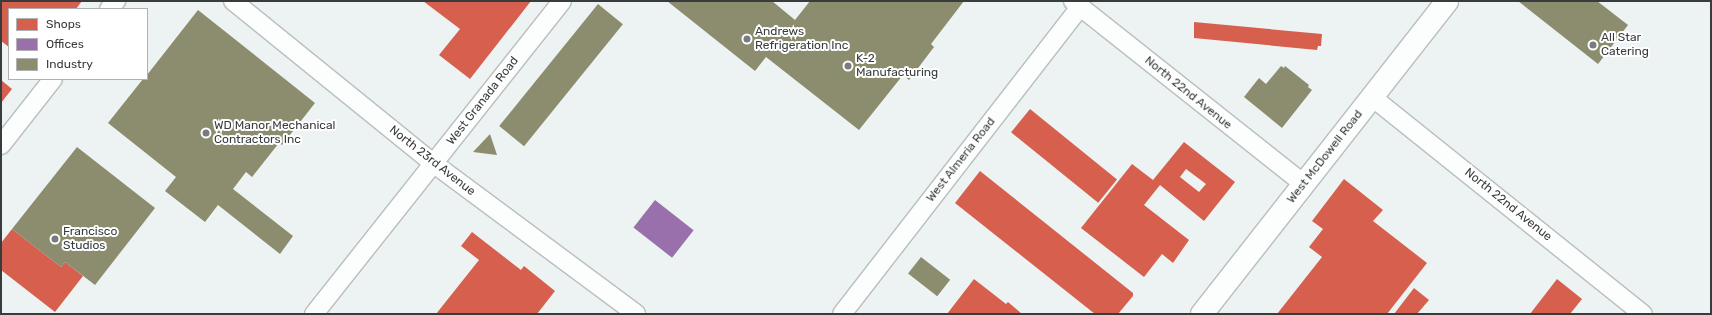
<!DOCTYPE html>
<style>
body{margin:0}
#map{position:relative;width:1712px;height:315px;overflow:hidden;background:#edf2f3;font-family:Rubik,sans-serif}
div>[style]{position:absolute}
.shops>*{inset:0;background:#d6604d;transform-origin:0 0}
.offices>*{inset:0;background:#9970ab;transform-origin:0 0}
.industry>*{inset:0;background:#8c8c6e;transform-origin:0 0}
.roads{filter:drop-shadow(1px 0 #babebe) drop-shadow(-1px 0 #babebe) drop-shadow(0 1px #babebe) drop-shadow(0 -1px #babebe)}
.minor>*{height:18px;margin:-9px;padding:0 9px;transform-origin:9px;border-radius:9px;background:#fcfdfd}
.major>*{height:22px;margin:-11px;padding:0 11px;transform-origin:11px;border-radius:11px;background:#fcfdfd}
.dots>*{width:11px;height:11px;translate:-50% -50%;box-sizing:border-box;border:2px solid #fff;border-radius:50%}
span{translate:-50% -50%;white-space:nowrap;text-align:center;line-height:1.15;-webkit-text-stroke:4px #fff;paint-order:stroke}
.poi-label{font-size:12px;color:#393c3d}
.left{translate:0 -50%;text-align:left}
.street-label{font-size:12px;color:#393c3d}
.frame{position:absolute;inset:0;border:2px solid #393c3d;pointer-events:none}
.legend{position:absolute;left:8px;top:8px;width:140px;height:72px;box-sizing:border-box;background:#fff;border:1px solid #b0b1b1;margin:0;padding:5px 7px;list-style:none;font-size:12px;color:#393c3d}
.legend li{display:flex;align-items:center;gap:8px;height:20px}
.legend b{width:20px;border:1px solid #b0b1b1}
</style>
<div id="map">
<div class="shops">
<i style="clip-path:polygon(1px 1px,82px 1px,76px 9px,9px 9px,9px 47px,1px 41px)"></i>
<i style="clip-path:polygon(423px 1px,531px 1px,470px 79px,439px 55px,460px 29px)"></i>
<i style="clip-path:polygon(1194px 22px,1322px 34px,1321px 46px,1318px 46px,1317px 50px,1194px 38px)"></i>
<i style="clip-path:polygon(1px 80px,12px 89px,1px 103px)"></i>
<i style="left:1030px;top:109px;width:112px;height:30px;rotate:39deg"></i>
<i style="clip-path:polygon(evenodd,1184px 142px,1235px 182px,1204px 221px,1160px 185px,1144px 205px,1189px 240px,1173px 263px,1162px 254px,1144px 277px,1081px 228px,1132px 164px,1153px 180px,1184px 142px,1186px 169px,1206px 184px,1199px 192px,1180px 177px,1186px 169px)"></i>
<i style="clip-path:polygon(980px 171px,1133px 293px,1133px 296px,1118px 314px,1095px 314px,955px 203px)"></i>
<i style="clip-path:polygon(1344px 179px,1383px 210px,1373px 221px,1427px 263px,1387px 314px,1277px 314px,1322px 257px,1309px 247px,1323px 229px,1312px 221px)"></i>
<i style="clip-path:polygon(12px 229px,61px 267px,65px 262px,83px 276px,55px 312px,1px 270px,1px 243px)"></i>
<i style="clip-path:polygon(472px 232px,521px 270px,524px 266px,555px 291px,537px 314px,436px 314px,479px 260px,461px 246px)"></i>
<i style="clip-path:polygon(974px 279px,1006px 304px,1008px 302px,1022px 314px,947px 314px)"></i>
<i style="clip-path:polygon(1557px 279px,1582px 299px,1570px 314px,1530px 314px)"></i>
<i style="clip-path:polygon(1414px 288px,1429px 300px,1417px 314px,1394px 314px)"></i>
</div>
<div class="offices">
<i style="left:655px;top:200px;width:49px;height:35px;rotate:38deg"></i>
</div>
<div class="industry">
<i style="clip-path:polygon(667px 1px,772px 1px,795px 20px,810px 1px,964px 1px,931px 44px,934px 47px,909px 80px,903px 75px,859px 130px,766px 57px,755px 71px)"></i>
<i style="clip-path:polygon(1518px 1px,1597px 1px,1628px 25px,1598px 64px)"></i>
<i style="left:598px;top:4px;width:32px;height:157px;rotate:39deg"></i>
<i style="clip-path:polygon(198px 10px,315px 103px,282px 145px,279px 143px,252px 177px,246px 172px,233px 189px,293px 236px,280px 254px,218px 205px,205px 222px,165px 191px,176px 177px,108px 123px,143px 79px,147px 79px,147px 75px)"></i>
<i style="clip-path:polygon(1281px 66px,1284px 68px,1285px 66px,1309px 85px,1308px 87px,1312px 90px,1282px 128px,1244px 97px,1259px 78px,1266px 84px)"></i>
<i style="clip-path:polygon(490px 134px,497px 155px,473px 152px)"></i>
<i style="clip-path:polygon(77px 147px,155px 208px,95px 285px,65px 262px,61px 267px,12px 229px)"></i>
<i style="left:921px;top:257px;width:37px;height:21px;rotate:38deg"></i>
</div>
<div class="roads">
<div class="minor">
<i style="left:233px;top:1px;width:257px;rotate:39deg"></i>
<i style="left:433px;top:163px;width:253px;rotate:36.6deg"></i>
<i style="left:1073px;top:1px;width:295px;rotate:38.4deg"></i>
<i style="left:109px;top:9px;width:11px;rotate:-49deg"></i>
<i style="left:1372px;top:97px;width:347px;rotate:38.7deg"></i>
<i style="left:1px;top:145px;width:84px;rotate:-51.8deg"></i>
<i style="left:314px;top:314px;width:399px;rotate:-51.6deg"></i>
<i style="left:842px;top:314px;width:388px;rotate:-52.2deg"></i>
</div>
<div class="major">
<i style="left:1202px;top:314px;width:397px;rotate:-51.9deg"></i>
</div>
</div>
<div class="dots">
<i style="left:747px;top:39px;background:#787c7d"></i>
<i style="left:1593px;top:45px;background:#787c7d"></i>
<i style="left:848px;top:66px;background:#787c7d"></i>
<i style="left:206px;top:133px;background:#787c7d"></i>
<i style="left:55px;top:239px;background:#787c7d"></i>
</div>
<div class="poi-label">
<span class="left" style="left:755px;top:39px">Andrews<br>Refrigeration Inc</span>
<span class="left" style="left:1601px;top:45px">All Star<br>Catering</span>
<span class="left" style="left:856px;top:66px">K-2<br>Manufacturing</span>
<span class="left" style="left:214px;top:133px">WD Manor Mechanical<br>Contractors Inc</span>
<span class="left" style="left:63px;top:239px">Francisco<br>Studios</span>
</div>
<div class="street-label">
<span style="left:1188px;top:93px;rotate:39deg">North 22nd Avenue</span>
<span style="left:483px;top:101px;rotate:-52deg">West Granada Road</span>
<span style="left:1325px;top:157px;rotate:-52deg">West McDowell Road</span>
<span style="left:961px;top:160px;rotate:-52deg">West Almeria Road</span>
<span style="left:432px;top:161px;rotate:38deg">North 23rd Avenue</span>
<span style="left:1508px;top:205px;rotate:39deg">North 22nd Avenue</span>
</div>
<div class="frame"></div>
<ul class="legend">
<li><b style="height:11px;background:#d6604d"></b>Shops</li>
<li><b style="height:11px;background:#9970ab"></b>Offices</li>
<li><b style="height:11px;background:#8c8c6e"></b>Industry</li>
</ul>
</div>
